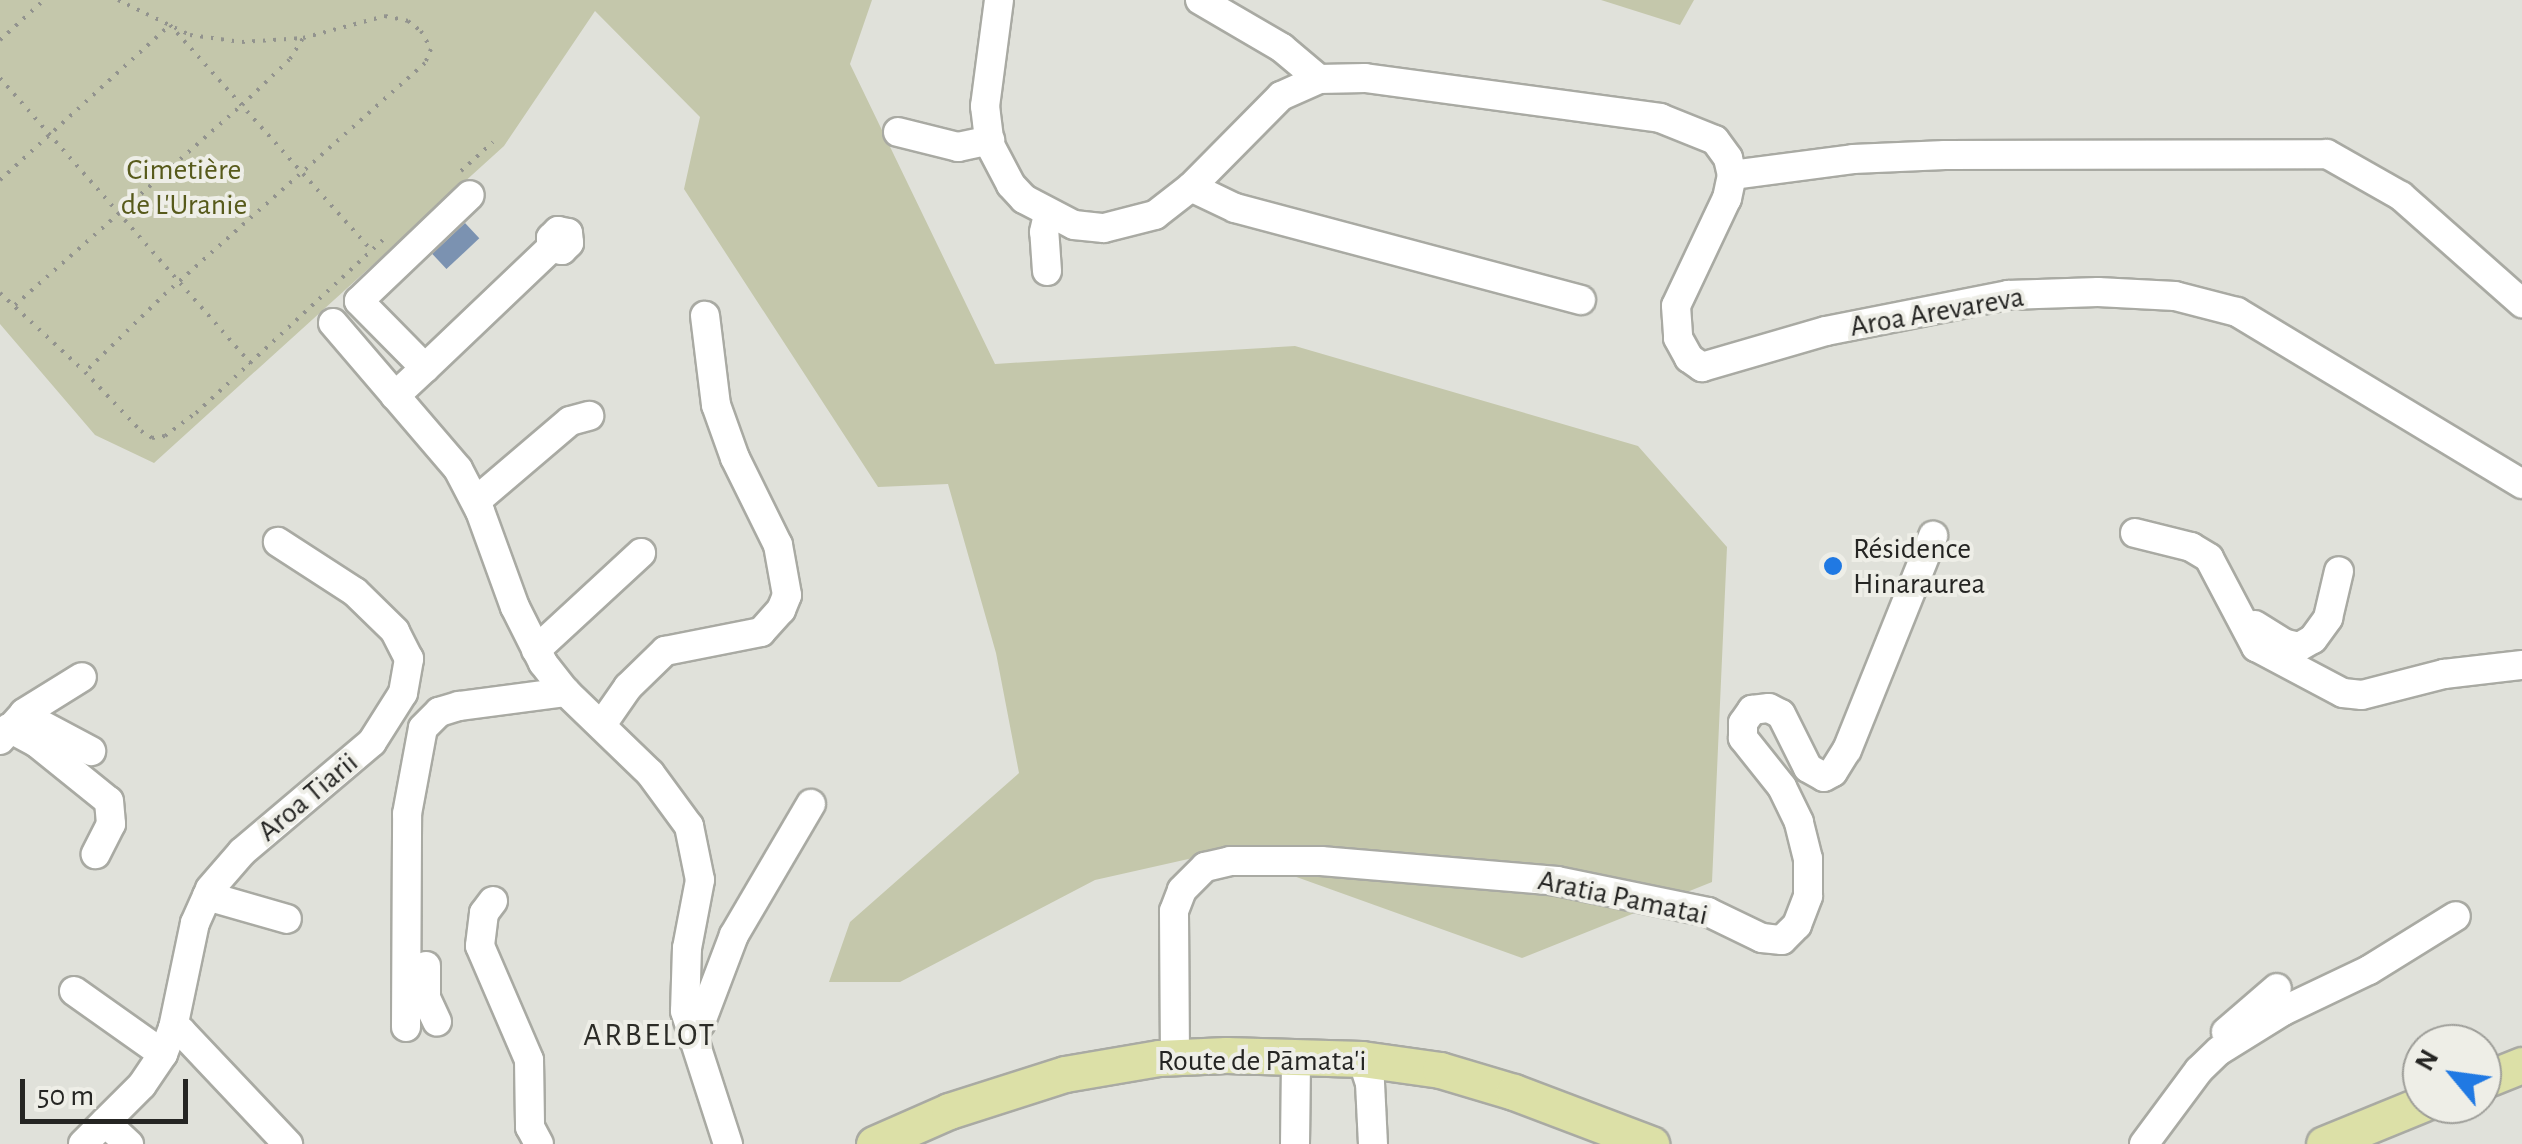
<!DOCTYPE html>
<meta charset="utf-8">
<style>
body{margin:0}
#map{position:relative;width:2522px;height:1144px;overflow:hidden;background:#e0e1da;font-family:"Alegreya Sans",sans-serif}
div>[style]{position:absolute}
.green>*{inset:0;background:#c4c7ab}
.water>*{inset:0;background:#7b92b1;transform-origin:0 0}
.path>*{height:4px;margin-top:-2px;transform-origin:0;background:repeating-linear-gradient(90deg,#92938e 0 2.5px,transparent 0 10.5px)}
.roads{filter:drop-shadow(2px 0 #a9aaa3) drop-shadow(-2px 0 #a9aaa3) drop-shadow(0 2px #a9aaa3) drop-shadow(0 -2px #a9aaa3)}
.minor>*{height:28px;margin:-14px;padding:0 14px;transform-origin:14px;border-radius:14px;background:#fff}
.major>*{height:35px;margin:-17.5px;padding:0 17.5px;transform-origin:17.5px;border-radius:17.5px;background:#dce0a7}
.dots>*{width:28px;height:28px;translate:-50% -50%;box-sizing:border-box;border:5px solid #eeeee7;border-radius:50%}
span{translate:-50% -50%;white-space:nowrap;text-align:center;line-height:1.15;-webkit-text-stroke:8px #eeeee7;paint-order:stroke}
.park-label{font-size:30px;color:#575a1b}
.street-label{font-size:30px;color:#252523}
.poi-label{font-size:30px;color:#252523}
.left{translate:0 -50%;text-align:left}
.neighbourhood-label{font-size:32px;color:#2c2c27;letter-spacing:2.5px}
.north{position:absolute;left:2402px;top:1024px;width:100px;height:100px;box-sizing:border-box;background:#eeeee7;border:2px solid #9e9e99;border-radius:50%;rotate:299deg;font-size:28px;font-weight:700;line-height:40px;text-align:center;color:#252523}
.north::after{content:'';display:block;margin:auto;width:35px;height:45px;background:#2079e3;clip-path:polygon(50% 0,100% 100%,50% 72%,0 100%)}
.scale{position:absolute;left:20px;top:1079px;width:168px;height:45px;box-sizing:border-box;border:5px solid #252523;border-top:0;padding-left:12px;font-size:30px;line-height:35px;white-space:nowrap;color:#252523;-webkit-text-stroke:8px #eeeee7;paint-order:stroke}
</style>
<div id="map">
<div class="green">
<i style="clip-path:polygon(0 0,872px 0,850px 64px,995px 364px,1295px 346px,1638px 446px,1727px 547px,1712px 882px,1522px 958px,1224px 851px,1095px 880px,900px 982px,829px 982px,850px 922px,1019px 773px,996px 653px,948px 484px,878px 487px,684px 189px,700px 117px,595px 11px,504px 146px,154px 463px,95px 435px,0 324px)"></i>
<i style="clip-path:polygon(1601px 0,1694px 0,1680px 25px)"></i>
</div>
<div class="water">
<i style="left:465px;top:223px;width:21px;height:45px;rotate:47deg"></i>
</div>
<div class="path">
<i style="left:118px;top:0;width:80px;rotate:25.9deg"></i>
<i style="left:190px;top:35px;width:52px;rotate:7.7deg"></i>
<i style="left:242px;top:42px;width:61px;rotate:-3.8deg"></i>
<i style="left:303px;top:38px;width:85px;rotate:-15deg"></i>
<i style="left:385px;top:16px;width:24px;rotate:12deg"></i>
<i style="left:408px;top:21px;width:16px;rotate:38deg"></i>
<i style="left:421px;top:31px;width:21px;rotate:61deg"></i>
<i style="left:431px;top:49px;width:15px;rotate:113deg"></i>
<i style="left:425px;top:63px;width:346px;rotate:138.4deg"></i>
<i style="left:166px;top:293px;width:113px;rotate:135.7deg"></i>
<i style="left:85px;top:372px;width:81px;rotate:46.5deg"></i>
<i style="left:141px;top:431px;width:13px;rotate:32deg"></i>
<i style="left:152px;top:438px;width:13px;rotate:-9deg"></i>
<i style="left:165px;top:436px;width:39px;rotate:-37deg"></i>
<i style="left:196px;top:413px;width:259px;rotate:-42.8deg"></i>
<i style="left:0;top:40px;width:59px;rotate:-42.3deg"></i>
<i style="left:0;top:78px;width:381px;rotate:48.7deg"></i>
<i style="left:461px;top:171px;width:43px;rotate:-42.2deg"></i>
<i style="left:0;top:180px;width:230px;rotate:-42.4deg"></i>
<i style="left:170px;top:25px;width:300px;rotate:48.2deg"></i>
<i style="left:0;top:293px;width:115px;rotate:42.9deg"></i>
<i style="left:15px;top:305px;width:303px;rotate:-41.4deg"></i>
<i style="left:242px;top:105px;width:66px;rotate:-43.8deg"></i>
<i style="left:290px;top:59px;width:25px;rotate:-58deg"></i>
</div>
<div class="roads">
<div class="minor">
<i style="left:999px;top:0;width:107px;rotate:97.5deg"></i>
<i style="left:985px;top:106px;width:39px;rotate:83deg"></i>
<i style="left:990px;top:145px;width:45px;rotate:62.3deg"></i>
<i style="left:1011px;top:185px;width:19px;rotate:47deg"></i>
<i style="left:1024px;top:199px;width:56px;rotate:27.5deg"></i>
<i style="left:1074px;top:225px;width:30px;rotate:6deg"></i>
<i style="left:1104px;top:228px;width:53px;rotate:-14.3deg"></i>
<i style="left:1155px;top:215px;width:46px;rotate:-37.9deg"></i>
<i style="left:1191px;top:187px;width:128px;rotate:-45.3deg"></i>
<i style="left:1281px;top:96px;width:42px;rotate:-24.1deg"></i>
<i style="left:1319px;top:79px;width:46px;rotate:-1.2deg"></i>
<i style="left:1365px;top:78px;width:298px;rotate:7.7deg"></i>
<i style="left:1660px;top:118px;width:59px;rotate:21.8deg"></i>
<i style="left:1715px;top:140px;width:22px;rotate:54deg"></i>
<i style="left:1728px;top:158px;width:17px;rotate:77deg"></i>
<i style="left:1732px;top:175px;width:24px;rotate:102deg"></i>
<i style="left:1727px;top:198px;width:119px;rotate:115.3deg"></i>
<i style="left:1676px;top:306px;width:32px;rotate:86deg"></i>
<i style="left:1678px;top:338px;width:23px;rotate:61deg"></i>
<i style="left:1689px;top:358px;width:16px;rotate:35deg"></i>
<i style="left:1702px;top:367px;width:129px;rotate:-16.2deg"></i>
<i style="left:1826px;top:331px;width:186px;rotate:-11.2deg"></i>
<i style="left:2008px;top:295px;width:90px;rotate:-1.9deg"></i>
<i style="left:2098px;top:292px;width:77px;rotate:3deg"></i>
<i style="left:2175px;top:296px;width:64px;rotate:14.5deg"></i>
<i style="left:2237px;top:312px;width:333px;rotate:31.1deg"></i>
<i style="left:1200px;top:0;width:95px;rotate:30.3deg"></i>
<i style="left:1282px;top:48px;width:48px;rotate:40deg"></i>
<i style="left:898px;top:132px;width:62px;rotate:14deg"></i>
<i style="left:958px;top:147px;width:33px;rotate:-12deg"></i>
<i style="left:1732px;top:175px;width:122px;rotate:-7.5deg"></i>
<i style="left:1853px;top:159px;width:92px;rotate:-2.5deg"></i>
<i style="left:1945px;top:155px;width:382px;rotate:-0.1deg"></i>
<i style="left:2327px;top:154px;width:85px;rotate:29.6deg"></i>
<i style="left:2401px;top:196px;width:162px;rotate:41.5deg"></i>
<i style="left:1191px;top:187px;width:49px;rotate:25.5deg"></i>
<i style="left:1235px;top:208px;width:358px;rotate:14.9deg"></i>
<i style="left:1047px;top:271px;width:39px;rotate:-94deg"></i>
<i style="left:1044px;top:232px;width:17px;rotate:-77deg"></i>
<i style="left:333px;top:323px;width:192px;rotate:49.4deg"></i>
<i style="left:458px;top:469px;width:47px;rotate:62.4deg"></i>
<i style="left:480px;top:511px;width:102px;rotate:70deg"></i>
<i style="left:515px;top:607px;width:63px;rotate:63.4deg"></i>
<i style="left:543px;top:663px;width:37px;rotate:52deg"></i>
<i style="left:566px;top:692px;width:117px;rotate:44deg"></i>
<i style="left:650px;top:773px;width:66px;rotate:53.7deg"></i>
<i style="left:689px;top:826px;width:55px;rotate:78.5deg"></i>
<i style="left:700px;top:880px;width:69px;rotate:100.8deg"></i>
<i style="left:687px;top:948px;width:63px;rotate:91.8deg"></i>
<i style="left:685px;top:1011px;width:140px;rotate:72.1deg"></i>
<i style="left:425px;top:368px;width:174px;rotate:-43.6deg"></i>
<i style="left:551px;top:248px;width:10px;rotate:-90deg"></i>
<i style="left:551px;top:238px;width:10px;rotate:-45deg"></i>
<i style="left:558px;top:231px;width:10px;rotate:11deg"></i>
<i style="left:568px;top:233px;width:10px;rotate:84deg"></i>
<i style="left:569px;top:243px;width:10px;rotate:135deg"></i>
<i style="left:562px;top:250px;width:11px;rotate:-170deg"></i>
<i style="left:395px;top:396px;width:41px;rotate:-43deg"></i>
<i style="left:425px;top:368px;width:94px;rotate:-134.6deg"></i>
<i style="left:359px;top:301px;width:153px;rotate:-43.7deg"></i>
<i style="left:476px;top:501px;width:123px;rotate:-40.4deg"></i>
<i style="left:570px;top:421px;width:20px;rotate:-15deg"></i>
<i style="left:2135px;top:533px;width:58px;rotate:14deg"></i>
<i style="left:2191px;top:547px;width:21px;rotate:31deg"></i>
<i style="left:2209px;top:558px;width:101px;rotate:62.2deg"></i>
<i style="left:2256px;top:647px;width:98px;rotate:27.9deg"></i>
<i style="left:2343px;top:693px;width:19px;rotate:6deg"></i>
<i style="left:2362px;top:695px;width:85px;rotate:-14.4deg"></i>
<i style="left:2444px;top:674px;width:79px;rotate:-6.6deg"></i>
<i style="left:2255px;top:625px;width:36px;rotate:32deg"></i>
<i style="left:2286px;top:644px;width:13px;rotate:13deg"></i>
<i style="left:2299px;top:647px;width:16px;rotate:-30deg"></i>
<i style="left:2313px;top:639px;width:26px;rotate:-54deg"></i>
<i style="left:2328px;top:618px;width:48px;rotate:-76.8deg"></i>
<i style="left:536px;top:650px;width:143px;rotate:-42.7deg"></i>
<i style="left:33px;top:720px;width:66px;rotate:28.1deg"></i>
<i style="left:603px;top:723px;width:44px;rotate:-55.2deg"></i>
<i style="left:628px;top:687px;width:52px;rotate:-44.2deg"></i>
<i style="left:665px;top:651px;width:98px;rotate:-11.2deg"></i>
<i style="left:761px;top:632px;width:30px;rotate:-48deg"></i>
<i style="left:781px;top:610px;width:16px;rotate:-68deg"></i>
<i style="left:787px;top:595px;width:51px;rotate:-100.2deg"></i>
<i style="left:778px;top:545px;width:97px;rotate:-116.3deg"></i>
<i style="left:735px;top:458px;width:56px;rotate:-109.7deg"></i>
<i style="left:716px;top:405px;width:90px;rotate:-97deg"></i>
<i style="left:9px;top:728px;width:32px;rotate:28deg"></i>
<i style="left:37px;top:743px;width:92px;rotate:38.9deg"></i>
<i style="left:109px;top:801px;width:23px;rotate:85deg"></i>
<i style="left:111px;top:824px;width:34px;rotate:117deg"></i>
<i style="left:0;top:740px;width:36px;rotate:-48deg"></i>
<i style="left:24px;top:713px;width:68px;rotate:-31.8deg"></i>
<i style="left:207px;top:896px;width:83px;rotate:16deg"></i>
<i style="left:493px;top:901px;width:15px;rotate:127deg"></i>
<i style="left:484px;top:913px;width:33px;rotate:97deg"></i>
<i style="left:480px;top:946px;width:124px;rotate:66.7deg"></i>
<i style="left:529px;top:1060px;width:67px;rotate:89.1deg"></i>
<i style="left:530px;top:1127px;width:19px;rotate:62deg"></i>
<i style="left:426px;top:966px;width:32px;rotate:90deg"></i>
<i style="left:426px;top:998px;width:26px;rotate:65deg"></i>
<i style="left:74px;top:991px;width:109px;rotate:35.3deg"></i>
<i style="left:406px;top:1027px;width:213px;rotate:-89.7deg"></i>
<i style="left:407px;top:814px;width:87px;rotate:-79.5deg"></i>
<i style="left:423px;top:728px;width:23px;rotate:-45deg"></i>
<i style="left:439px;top:712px;width:21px;rotate:-17deg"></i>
<i style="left:459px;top:706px;width:108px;rotate:-7.5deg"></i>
<i style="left:173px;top:1028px;width:9px;rotate:21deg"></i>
<i style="left:181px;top:1031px;width:156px;rotate:46.6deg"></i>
<i style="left:2226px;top:1032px;width:67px;rotate:-40.8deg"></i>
<i style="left:691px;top:1037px;width:18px;rotate:-56deg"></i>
<i style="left:701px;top:1022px;width:93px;rotate:-69.2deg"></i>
<i style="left:734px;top:935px;width:152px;rotate:-59.6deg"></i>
<i style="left:1175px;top:1057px;width:146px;rotate:-90.4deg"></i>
<i style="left:1174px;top:911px;width:22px;rotate:-69deg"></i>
<i style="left:1182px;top:890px;width:33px;rotate:-45deg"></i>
<i style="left:1205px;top:867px;width:26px;rotate:-13deg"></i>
<i style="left:1230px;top:861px;width:91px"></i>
<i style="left:1321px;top:861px;width:237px;rotate:4.8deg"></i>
<i style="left:1557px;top:881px;width:154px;rotate:11.6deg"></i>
<i style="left:1708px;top:912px;width:60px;rotate:25.7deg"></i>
<i style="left:1762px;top:938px;width:20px;rotate:6deg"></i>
<i style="left:1782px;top:940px;width:21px;rotate:-45deg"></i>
<i style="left:1797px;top:925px;width:31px;rotate:-69deg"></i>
<i style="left:1808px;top:896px;width:37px;rotate:-90deg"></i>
<i style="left:1808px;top:859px;width:38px;rotate:-104deg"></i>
<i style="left:1799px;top:822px;width:39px;rotate:-116deg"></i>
<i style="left:1782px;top:787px;width:63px;rotate:-128.5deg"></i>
<i style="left:1743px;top:738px;width:15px;rotate:-90deg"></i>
<i style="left:1743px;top:723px;width:16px;rotate:-55deg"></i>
<i style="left:1752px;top:710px;width:17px;rotate:-7deg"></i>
<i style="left:1769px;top:708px;width:13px;rotate:27deg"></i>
<i style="left:1781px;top:714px;width:60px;rotate:63.4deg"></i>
<i style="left:1808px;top:768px;width:18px;rotate:29deg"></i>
<i style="left:1824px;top:777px;width:10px;rotate:-29deg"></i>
<i style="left:1833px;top:772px;width:26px;rotate:-58deg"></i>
<i style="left:1847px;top:750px;width:231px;rotate:-68.1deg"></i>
<i style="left:1362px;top:1059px;width:25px;rotate:72deg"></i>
<i style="left:1370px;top:1083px;width:61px;rotate:87.2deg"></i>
<i style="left:105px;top:1122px;width:33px;rotate:43deg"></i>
<i style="left:83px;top:1144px;width:83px;rotate:-45deg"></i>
<i style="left:142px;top:1085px;width:37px;rotate:-56deg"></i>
<i style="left:163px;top:1054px;width:28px;rotate:-69deg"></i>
<i style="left:173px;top:1028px;width:107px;rotate:-78.2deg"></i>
<i style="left:195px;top:923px;width:37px;rotate:-66deg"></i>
<i style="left:210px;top:889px;width:49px;rotate:-49.1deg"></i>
<i style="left:242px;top:852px;width:170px;rotate:-40.2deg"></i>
<i style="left:372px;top:742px;width:58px;rotate:-57.7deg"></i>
<i style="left:403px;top:693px;width:35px;rotate:-80deg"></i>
<i style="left:409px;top:659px;width:31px;rotate:-117deg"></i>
<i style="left:395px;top:631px;width:56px;rotate:-135.7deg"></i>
<i style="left:355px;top:592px;width:92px;rotate:-147deg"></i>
<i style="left:1295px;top:1144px;width:87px;rotate:-89.3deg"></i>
<i style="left:2144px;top:1144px;width:92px;rotate:-53.4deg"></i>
<i style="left:2199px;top:1070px;width:28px;rotate:-44deg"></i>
<i style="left:2219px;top:1051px;width:75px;rotate:-32deg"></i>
<i style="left:2283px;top:1011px;width:95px;rotate:-25.5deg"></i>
<i style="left:2369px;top:970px;width:102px;rotate:-31.8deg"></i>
</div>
<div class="major">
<i style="left:2482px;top:1081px;width:43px;rotate:-21.8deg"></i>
<i style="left:874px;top:1144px;width:82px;rotate:-23.7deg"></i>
<i style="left:949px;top:1111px;width:122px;rotate:-17.7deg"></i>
<i style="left:1065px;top:1074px;width:95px;rotate:-9.7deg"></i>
<i style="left:1159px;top:1058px;width:67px;rotate:-2.6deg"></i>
<i style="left:1226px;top:1055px;width:136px;rotate:1.7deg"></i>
<i style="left:1362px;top:1059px;width:79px;rotate:8deg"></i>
<i style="left:1440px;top:1070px;width:77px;rotate:16.6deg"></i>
<i style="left:1514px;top:1092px;width:147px;rotate:20.8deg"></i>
<i style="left:2324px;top:1144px;width:106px;rotate:-22.2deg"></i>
</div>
</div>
<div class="dots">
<i style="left:1833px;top:566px;background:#2079e3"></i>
</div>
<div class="park-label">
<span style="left:184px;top:187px">Cimetière<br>de L'Uranie</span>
</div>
<div class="street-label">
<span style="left:1937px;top:312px;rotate:-10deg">Aroa Arevareva</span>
<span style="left:308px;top:797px;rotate:-40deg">Aroa Tiarii</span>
<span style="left:1623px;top:898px;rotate:12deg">Aratia Pamatai</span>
<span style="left:1262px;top:1061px">Route de Pāmata'i</span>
</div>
<div class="poi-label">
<span class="left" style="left:1853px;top:566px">Résidence<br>Hinaraurea</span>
</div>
<div class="neighbourhood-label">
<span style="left:650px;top:1035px">ARBELOT</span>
</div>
<div class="north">N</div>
<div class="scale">50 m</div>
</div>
